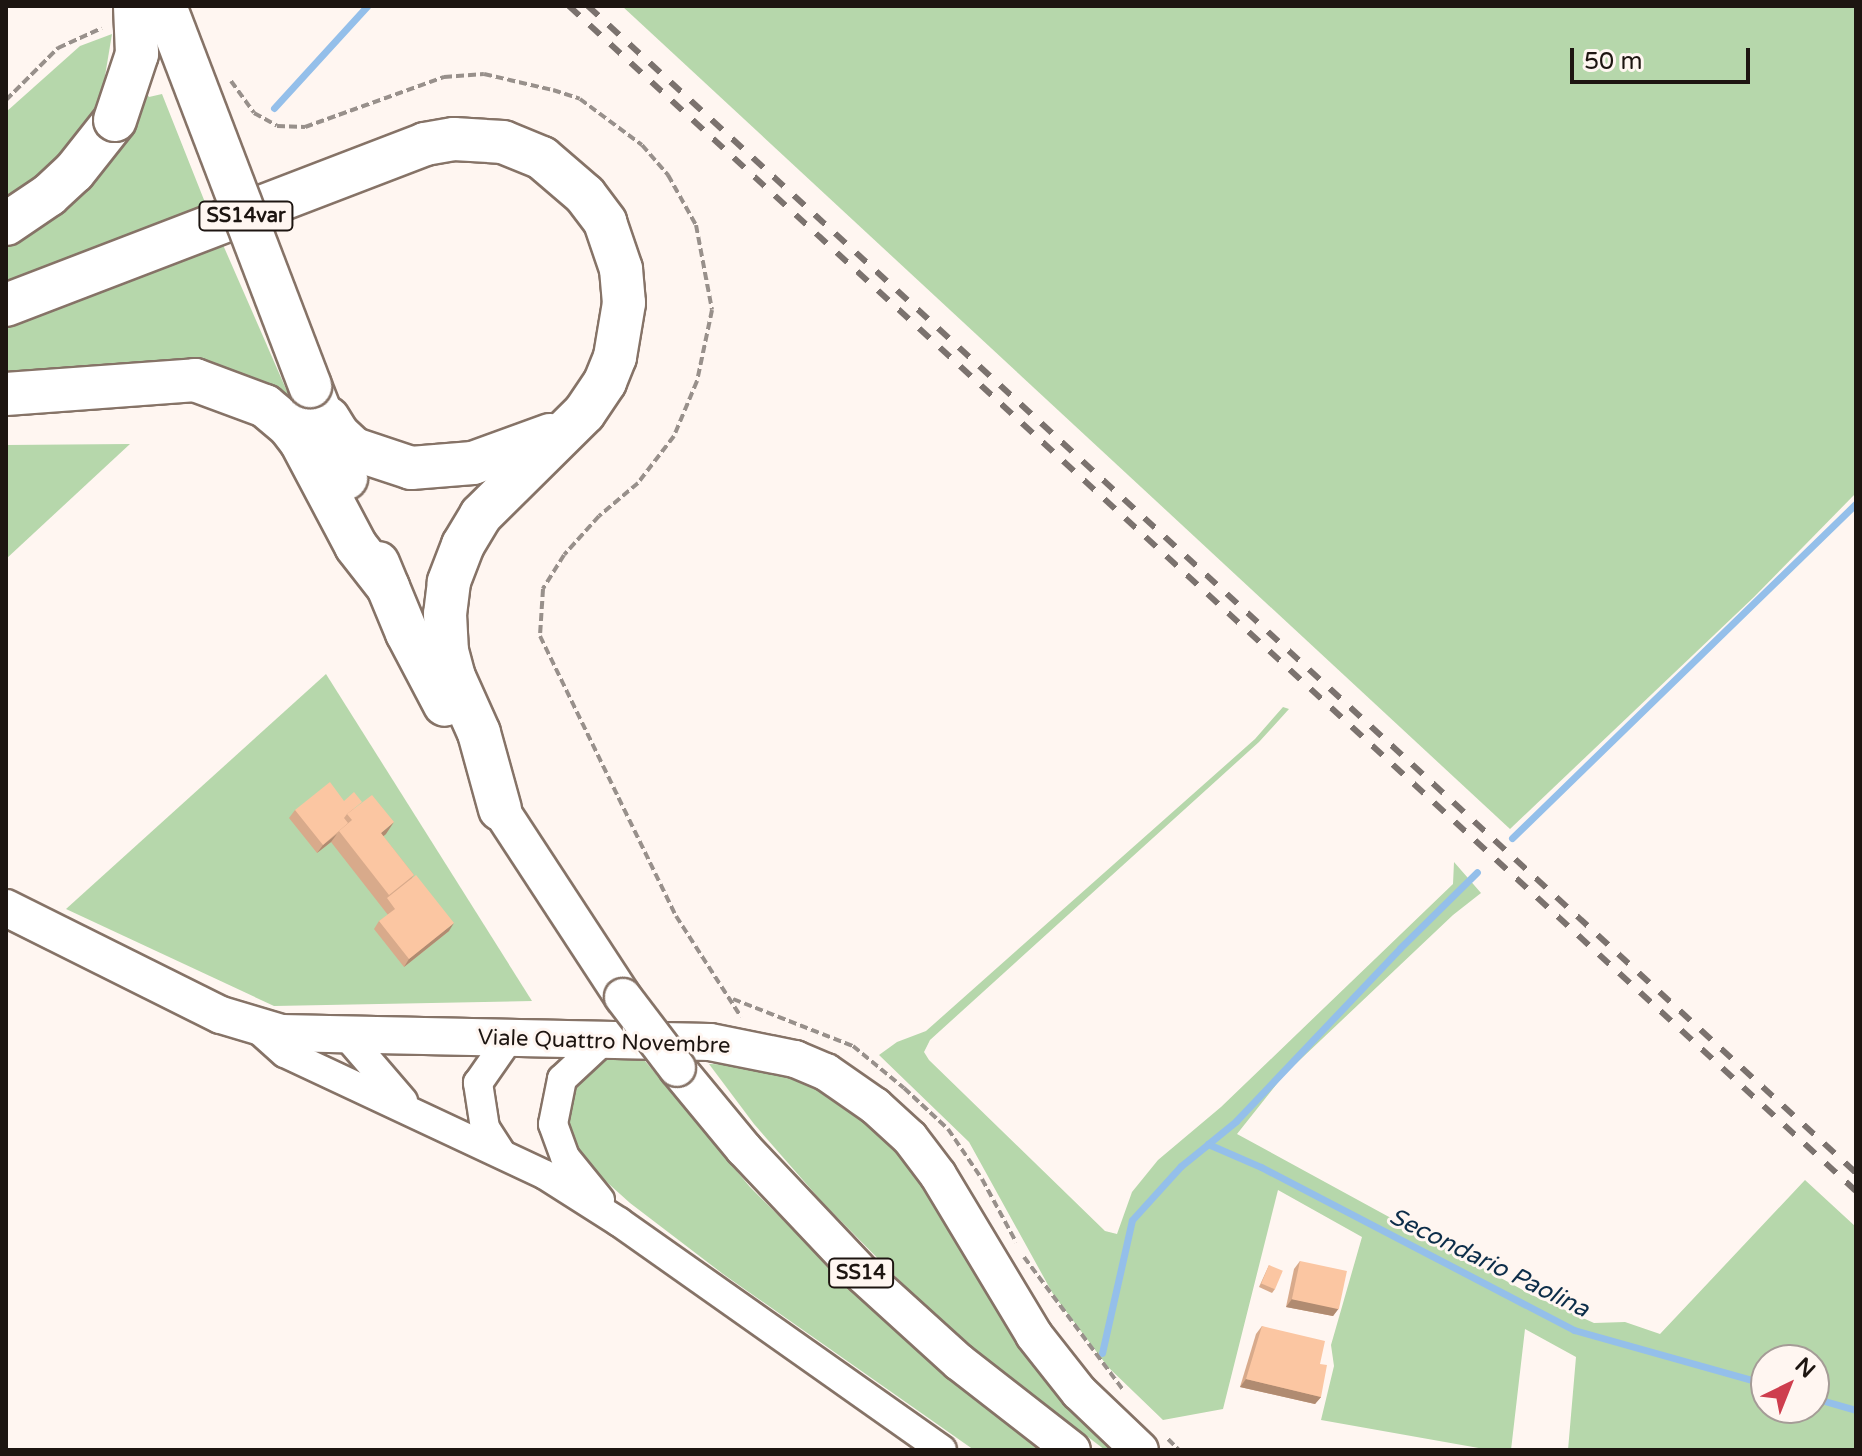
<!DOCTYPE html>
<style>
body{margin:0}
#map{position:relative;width:1862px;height:1456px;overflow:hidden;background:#fff6f1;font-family:"Varela Round",sans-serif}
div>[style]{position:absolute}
.green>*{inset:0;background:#b6d7ab}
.stream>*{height:7px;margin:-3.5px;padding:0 3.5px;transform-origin:3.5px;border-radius:3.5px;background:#94bfea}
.path>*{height:4px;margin-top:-2px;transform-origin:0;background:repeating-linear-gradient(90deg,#98908b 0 8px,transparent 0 12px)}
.roads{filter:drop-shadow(2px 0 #867367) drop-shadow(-2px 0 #867367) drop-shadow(0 2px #867367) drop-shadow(0 -2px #867367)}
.minor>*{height:28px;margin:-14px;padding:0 14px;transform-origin:14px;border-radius:14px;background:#fff}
.major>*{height:36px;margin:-18px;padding:0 18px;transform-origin:18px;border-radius:18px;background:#fff}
.highway>*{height:42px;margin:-21px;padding:0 21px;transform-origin:21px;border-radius:21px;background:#fff}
.rail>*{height:6px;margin-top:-3px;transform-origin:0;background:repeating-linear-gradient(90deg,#7b726e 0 14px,transparent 0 28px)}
.bridges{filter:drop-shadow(2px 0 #867367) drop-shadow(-2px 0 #867367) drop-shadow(0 2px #867367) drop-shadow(0 -2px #867367)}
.major-bridge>*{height:36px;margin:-18px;padding:0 18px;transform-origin:18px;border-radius:18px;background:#fff}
.highway-bridge>*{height:42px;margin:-21px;padding:0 21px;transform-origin:21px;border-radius:21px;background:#fff}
.wall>*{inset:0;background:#d8aa8b}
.shaded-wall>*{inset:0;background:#b08b71}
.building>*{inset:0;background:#fbc6a2;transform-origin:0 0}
span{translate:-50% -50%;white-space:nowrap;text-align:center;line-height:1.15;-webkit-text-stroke:6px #fff6f1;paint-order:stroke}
.shield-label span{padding:2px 6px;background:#fff6f1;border:2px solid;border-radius:6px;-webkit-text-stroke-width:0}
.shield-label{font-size:20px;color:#1d1511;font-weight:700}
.street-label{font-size:22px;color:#1d1511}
.water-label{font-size:24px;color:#0c2d49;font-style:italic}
.frame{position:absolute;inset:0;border:8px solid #1d1511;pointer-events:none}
.north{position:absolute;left:1750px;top:1344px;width:80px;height:80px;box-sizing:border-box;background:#fff6f1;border:2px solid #a59c97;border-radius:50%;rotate:43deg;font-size:22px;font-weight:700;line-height:32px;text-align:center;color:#1d1511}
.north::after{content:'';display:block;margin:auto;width:28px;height:36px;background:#ce3e4e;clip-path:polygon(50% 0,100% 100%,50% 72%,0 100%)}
.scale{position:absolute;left:1570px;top:48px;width:180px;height:36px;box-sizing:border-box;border:4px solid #1d1511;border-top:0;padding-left:10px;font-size:24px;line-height:28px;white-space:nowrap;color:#1d1511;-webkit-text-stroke:6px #fff6f1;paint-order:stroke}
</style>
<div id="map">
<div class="green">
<i style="clip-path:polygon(622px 6px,1856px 6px,1856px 493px,1754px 597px,1510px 829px)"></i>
<i style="clip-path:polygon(112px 34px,101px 100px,90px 131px,6px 209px,6px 112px,80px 46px)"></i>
<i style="clip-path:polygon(143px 87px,149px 97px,162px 94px,210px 215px,6px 289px,6px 234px)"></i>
<i style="clip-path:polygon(220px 238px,293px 405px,6px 379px,6px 325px)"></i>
<i style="clip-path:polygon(130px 444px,6px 559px,6px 445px)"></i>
<i style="clip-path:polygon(326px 674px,532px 1001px,274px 1006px,66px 909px)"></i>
<i style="clip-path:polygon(evenodd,1283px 707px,1289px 709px,1259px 742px,930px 1040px,924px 1052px,929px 1060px,1105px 1231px,1117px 1234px,1132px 1192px,1158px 1160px,1221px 1107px,1453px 884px,1454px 862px,1481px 893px,1453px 915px,1284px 1075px,1237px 1134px,1532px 1295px,1594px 1323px,1625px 1322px,1660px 1334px,1805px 1180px,1856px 1227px,1856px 1450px,1568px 1450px,1576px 1357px,1525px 1329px,1511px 1450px,1490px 1450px,1321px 1420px,1334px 1366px,1331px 1345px,1362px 1237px,1278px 1190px,1223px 1409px,1163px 1420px,1108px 1367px,1053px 1294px,969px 1142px,879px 1055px,897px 1042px,926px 1031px,1255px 739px,1283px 707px,1766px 1360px,1814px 1360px,1814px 1408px,1766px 1408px,1766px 1360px)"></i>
<i style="clip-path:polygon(628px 1056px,645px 1061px,750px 1187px,890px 1327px,1039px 1450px,974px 1450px,723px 1274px,630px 1203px,580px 1158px,563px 1131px,564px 1102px,581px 1074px,599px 1060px)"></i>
<i style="clip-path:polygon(709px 1064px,746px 1065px,794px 1077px,834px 1097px,909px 1162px,1115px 1450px,1105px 1450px,985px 1358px,912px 1293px,823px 1203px,754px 1124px)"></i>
</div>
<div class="stream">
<i style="left:274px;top:108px;width:138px;rotate:-47.6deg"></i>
<i style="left:1512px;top:838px;width:480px;rotate:-44.2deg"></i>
<i style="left:1208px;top:1144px;width:36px;rotate:-39deg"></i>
<i style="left:1236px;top:1121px;width:238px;rotate:-46.5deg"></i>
<i style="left:1400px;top:948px;width:108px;rotate:-44.6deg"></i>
<i style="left:1102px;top:1353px;width:136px;rotate:-77.3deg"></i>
<i style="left:1132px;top:1220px;width:73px;rotate:-47.8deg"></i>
<i style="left:1181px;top:1166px;width:35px;rotate:-39deg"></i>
<i style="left:1208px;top:1144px;width:58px;rotate:23.5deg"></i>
<i style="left:1261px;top:1167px;width:353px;rotate:27.5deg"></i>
<i style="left:1574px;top:1330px;width:199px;rotate:15.7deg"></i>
<i style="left:1814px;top:1398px;width:44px;rotate:15.9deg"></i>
</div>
<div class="path">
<i style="left:231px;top:81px;width:39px;rotate:54deg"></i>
<i style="left:254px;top:113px;width:26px;rotate:29deg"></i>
<i style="left:277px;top:126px;width:28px;rotate:2deg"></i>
<i style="left:305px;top:127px;width:148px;rotate:-19.8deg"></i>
<i style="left:444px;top:77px;width:40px;rotate:-4.3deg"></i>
<i style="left:484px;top:74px;width:71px;rotate:13.1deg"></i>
<i style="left:553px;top:90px;width:28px;rotate:18deg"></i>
<i style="left:580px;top:99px;width:77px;rotate:36.6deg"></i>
<i style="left:642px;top:145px;width:40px;rotate:49deg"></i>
<i style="left:668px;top:175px;width:57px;rotate:60.8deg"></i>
<i style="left:696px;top:225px;width:86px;rotate:79.3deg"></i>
<i style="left:712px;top:310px;width:73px;rotate:101.9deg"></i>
<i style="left:697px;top:381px;width:60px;rotate:112.7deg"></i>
<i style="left:674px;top:436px;width:59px;rotate:127.5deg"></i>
<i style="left:638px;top:483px;width:51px;rotate:139.8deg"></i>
<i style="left:599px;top:516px;width:52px;rotate:131.9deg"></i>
<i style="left:564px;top:555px;width:40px;rotate:122deg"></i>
<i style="left:543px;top:589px;width:47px;rotate:93.7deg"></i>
<i style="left:540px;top:636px;width:311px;rotate:64.1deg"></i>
<i style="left:676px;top:916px;width:120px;rotate:57.2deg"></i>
<i style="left:6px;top:100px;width:74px;rotate:-45deg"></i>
<i style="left:58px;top:48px;width:48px;rotate:-24.4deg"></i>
<i style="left:733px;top:999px;width:129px;rotate:21.4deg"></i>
<i style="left:853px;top:1046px;width:66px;rotate:39.5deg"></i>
<i style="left:904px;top:1088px;width:60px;rotate:43deg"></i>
<i style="left:948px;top:1129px;width:60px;rotate:55.8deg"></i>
<i style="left:982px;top:1179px;width:72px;rotate:61.6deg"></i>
<i style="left:1024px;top:1257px;width:167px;rotate:53.3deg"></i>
<i style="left:1168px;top:1439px;width:16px;rotate:45deg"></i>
</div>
<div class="roads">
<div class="minor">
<i style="left:258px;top:1029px;width:36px;rotate:42deg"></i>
<i style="left:285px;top:1053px;width:287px;rotate:25.1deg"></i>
<i style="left:545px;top:1175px;width:88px;rotate:32.4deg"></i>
<i style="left:619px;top:1222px;width:395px;rotate:35.2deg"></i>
<i style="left:347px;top:1036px;width:86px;rotate:49.3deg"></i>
<i style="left:500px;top:1151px;width:27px;rotate:-123deg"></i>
<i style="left:485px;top:1128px;width:46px;rotate:-98.8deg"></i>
<i style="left:478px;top:1083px;width:56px;rotate:-55.2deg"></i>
<i style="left:600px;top:1200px;width:55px;rotate:-129.1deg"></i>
<i style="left:565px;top:1157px;width:35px;rotate:-110deg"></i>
<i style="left:553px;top:1124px;width:46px;rotate:-78.7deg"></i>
<i style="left:562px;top:1079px;width:59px;rotate:-42.9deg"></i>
</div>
<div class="major">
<i style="left:500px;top:809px;width:225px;rotate:56.8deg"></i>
<i style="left:6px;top:908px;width:240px;rotate:26.5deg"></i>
<i style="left:221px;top:1015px;width:63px;rotate:16.7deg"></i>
<i style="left:281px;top:1033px;width:429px;rotate:1.2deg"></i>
<i style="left:710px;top:1042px;width:87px;rotate:11.3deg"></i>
<i style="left:795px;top:1059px;width:34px;rotate:23deg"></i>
<i style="left:826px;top:1072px;width:60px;rotate:34.8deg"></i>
<i style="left:875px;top:1106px;width:47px;rotate:42.4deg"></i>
<i style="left:910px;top:1138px;width:46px;rotate:52.9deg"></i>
<i style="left:938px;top:1175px;width:187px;rotate:59deg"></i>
<i style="left:1034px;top:1335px;width:73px;rotate:51.7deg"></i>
<i style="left:1079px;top:1392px;width:84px;rotate:43.6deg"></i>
<i style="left:677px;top:1068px;width:105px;rotate:50.4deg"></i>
<i style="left:744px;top:1149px;width:173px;rotate:46.6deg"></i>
<i style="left:863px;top:1275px;width:130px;rotate:42.2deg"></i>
<i style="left:959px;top:1362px;width:143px;rotate:37.9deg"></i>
</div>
<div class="highway">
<i style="left:6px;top:224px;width:52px;rotate:-34deg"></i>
<i style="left:49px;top:195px;width:34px;rotate:-43deg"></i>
<i style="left:74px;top:172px;width:66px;rotate:-51.7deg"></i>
<i style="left:6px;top:305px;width:449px;rotate:-21deg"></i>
<i style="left:425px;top:144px;width:29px;rotate:-10deg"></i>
<i style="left:454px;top:139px;width:49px;rotate:3.5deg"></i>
<i style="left:503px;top:142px;width:42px;rotate:22.3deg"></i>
<i style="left:542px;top:158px;width:57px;rotate:40.7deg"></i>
<i style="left:585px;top:195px;width:34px;rotate:53deg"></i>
<i style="left:605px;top:222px;width:50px;rotate:71.2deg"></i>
<i style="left:621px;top:269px;width:34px;rotate:85deg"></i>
<i style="left:624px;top:303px;width:55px;rotate:99.5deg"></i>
<i style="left:615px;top:357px;width:27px;rotate:112deg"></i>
<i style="left:605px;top:382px;width:37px;rotate:124deg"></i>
<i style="left:584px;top:413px;width:145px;rotate:135.3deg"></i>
<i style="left:481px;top:515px;width:35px;rotate:121deg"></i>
<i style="left:463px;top:545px;width:40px;rotate:111deg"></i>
<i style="left:449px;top:582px;width:32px;rotate:97deg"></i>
<i style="left:445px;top:614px;width:37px;rotate:87deg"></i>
<i style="left:447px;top:651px;width:27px;rotate:75deg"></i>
<i style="left:454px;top:677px;width:61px;rotate:65.9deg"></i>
<i style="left:479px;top:733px;width:79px;rotate:74.6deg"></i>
<i style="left:310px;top:386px;width:99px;rotate:68.6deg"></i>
<i style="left:6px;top:394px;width:190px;rotate:-4.2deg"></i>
<i style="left:195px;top:380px;width:75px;rotate:20.4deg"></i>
<i style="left:265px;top:406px;width:31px;rotate:40deg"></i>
<i style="left:289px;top:426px;width:20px;rotate:53deg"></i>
<i style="left:301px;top:442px;width:118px;rotate:62.1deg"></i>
<i style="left:356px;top:546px;width:52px;rotate:52deg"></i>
<i style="left:328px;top:418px;width:19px;rotate:58deg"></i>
<i style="left:338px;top:434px;width:22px;rotate:43deg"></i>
<i style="left:354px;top:449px;width:60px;rotate:18.4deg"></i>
<i style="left:411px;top:468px;width:62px;rotate:-4.6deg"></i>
<i style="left:473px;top:463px;width:82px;rotate:-20deg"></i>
<i style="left:378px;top:563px;width:76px;rotate:67.5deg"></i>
<i style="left:407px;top:633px;width:81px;rotate:62.2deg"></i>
</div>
</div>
<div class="rail">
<i style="left:569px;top:6px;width:1749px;rotate:42.64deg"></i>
<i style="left:588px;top:6px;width:1723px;rotate:42.62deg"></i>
</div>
<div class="bridges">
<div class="major-bridge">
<i style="left:623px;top:997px;width:89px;rotate:52.7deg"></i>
</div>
<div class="highway-bridge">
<i style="left:165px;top:6px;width:407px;rotate:69.1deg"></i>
<i style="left:115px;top:120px;width:70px;rotate:-71.6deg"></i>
<i style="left:137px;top:54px;width:48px;rotate:-92.4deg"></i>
</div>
</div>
<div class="wall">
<i style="clip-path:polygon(344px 801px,386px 834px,383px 836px,414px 875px,412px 878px,449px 931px,404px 967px,374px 929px,379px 921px,388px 915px,331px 842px,317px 853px,289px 818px,295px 810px)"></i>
<i style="clip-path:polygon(1300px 1261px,1339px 1308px,1333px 1316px,1286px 1307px,1294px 1269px)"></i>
<i style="clip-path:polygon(1269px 1265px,1275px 1289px,1272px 1293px,1259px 1287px)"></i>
<i style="clip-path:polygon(1262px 1326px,1320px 1364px,1321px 1397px,1315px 1404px,1240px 1387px,1256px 1334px)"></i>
</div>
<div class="shaded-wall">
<i style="clip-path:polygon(394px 822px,386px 834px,373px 845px,381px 833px)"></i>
<i style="clip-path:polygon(337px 834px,331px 842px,317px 853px,323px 845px)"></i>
<i style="clip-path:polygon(454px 923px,449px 931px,404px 967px,409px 959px)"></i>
<i style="clip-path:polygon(1292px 1299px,1339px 1308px,1333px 1316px,1286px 1307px)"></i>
<i style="clip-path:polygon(1246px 1379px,1321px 1397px,1315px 1404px,1240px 1387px)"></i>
</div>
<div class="building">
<i style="clip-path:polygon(330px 782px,344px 801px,354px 792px,362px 802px,347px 814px,344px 818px,348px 823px,323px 845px,295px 810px)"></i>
<i style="clip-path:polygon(372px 795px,394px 822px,381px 833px,414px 875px,389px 895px,339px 831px,352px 820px,347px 814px)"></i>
<i style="clip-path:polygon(416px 875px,454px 923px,409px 959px,379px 921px,395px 909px,387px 898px)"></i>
<i style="left:1300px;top:1261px;width:48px;height:39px;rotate:12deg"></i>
<i style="left:1269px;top:1265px;width:15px;height:20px;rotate:23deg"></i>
<i style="clip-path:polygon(1262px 1326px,1325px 1341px,1320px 1364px,1327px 1365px,1321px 1397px,1246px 1379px)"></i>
</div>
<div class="shield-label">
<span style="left:246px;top:216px">SS14var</span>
<span style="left:861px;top:1273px">SS14</span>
</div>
<div class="street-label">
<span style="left:604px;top:1042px;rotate:2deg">Viale Quattro Novembre</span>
</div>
<div class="water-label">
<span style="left:1489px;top:1263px;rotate:26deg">Secondario Paolina</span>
</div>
<div class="frame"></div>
<div class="north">N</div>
<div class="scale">50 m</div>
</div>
